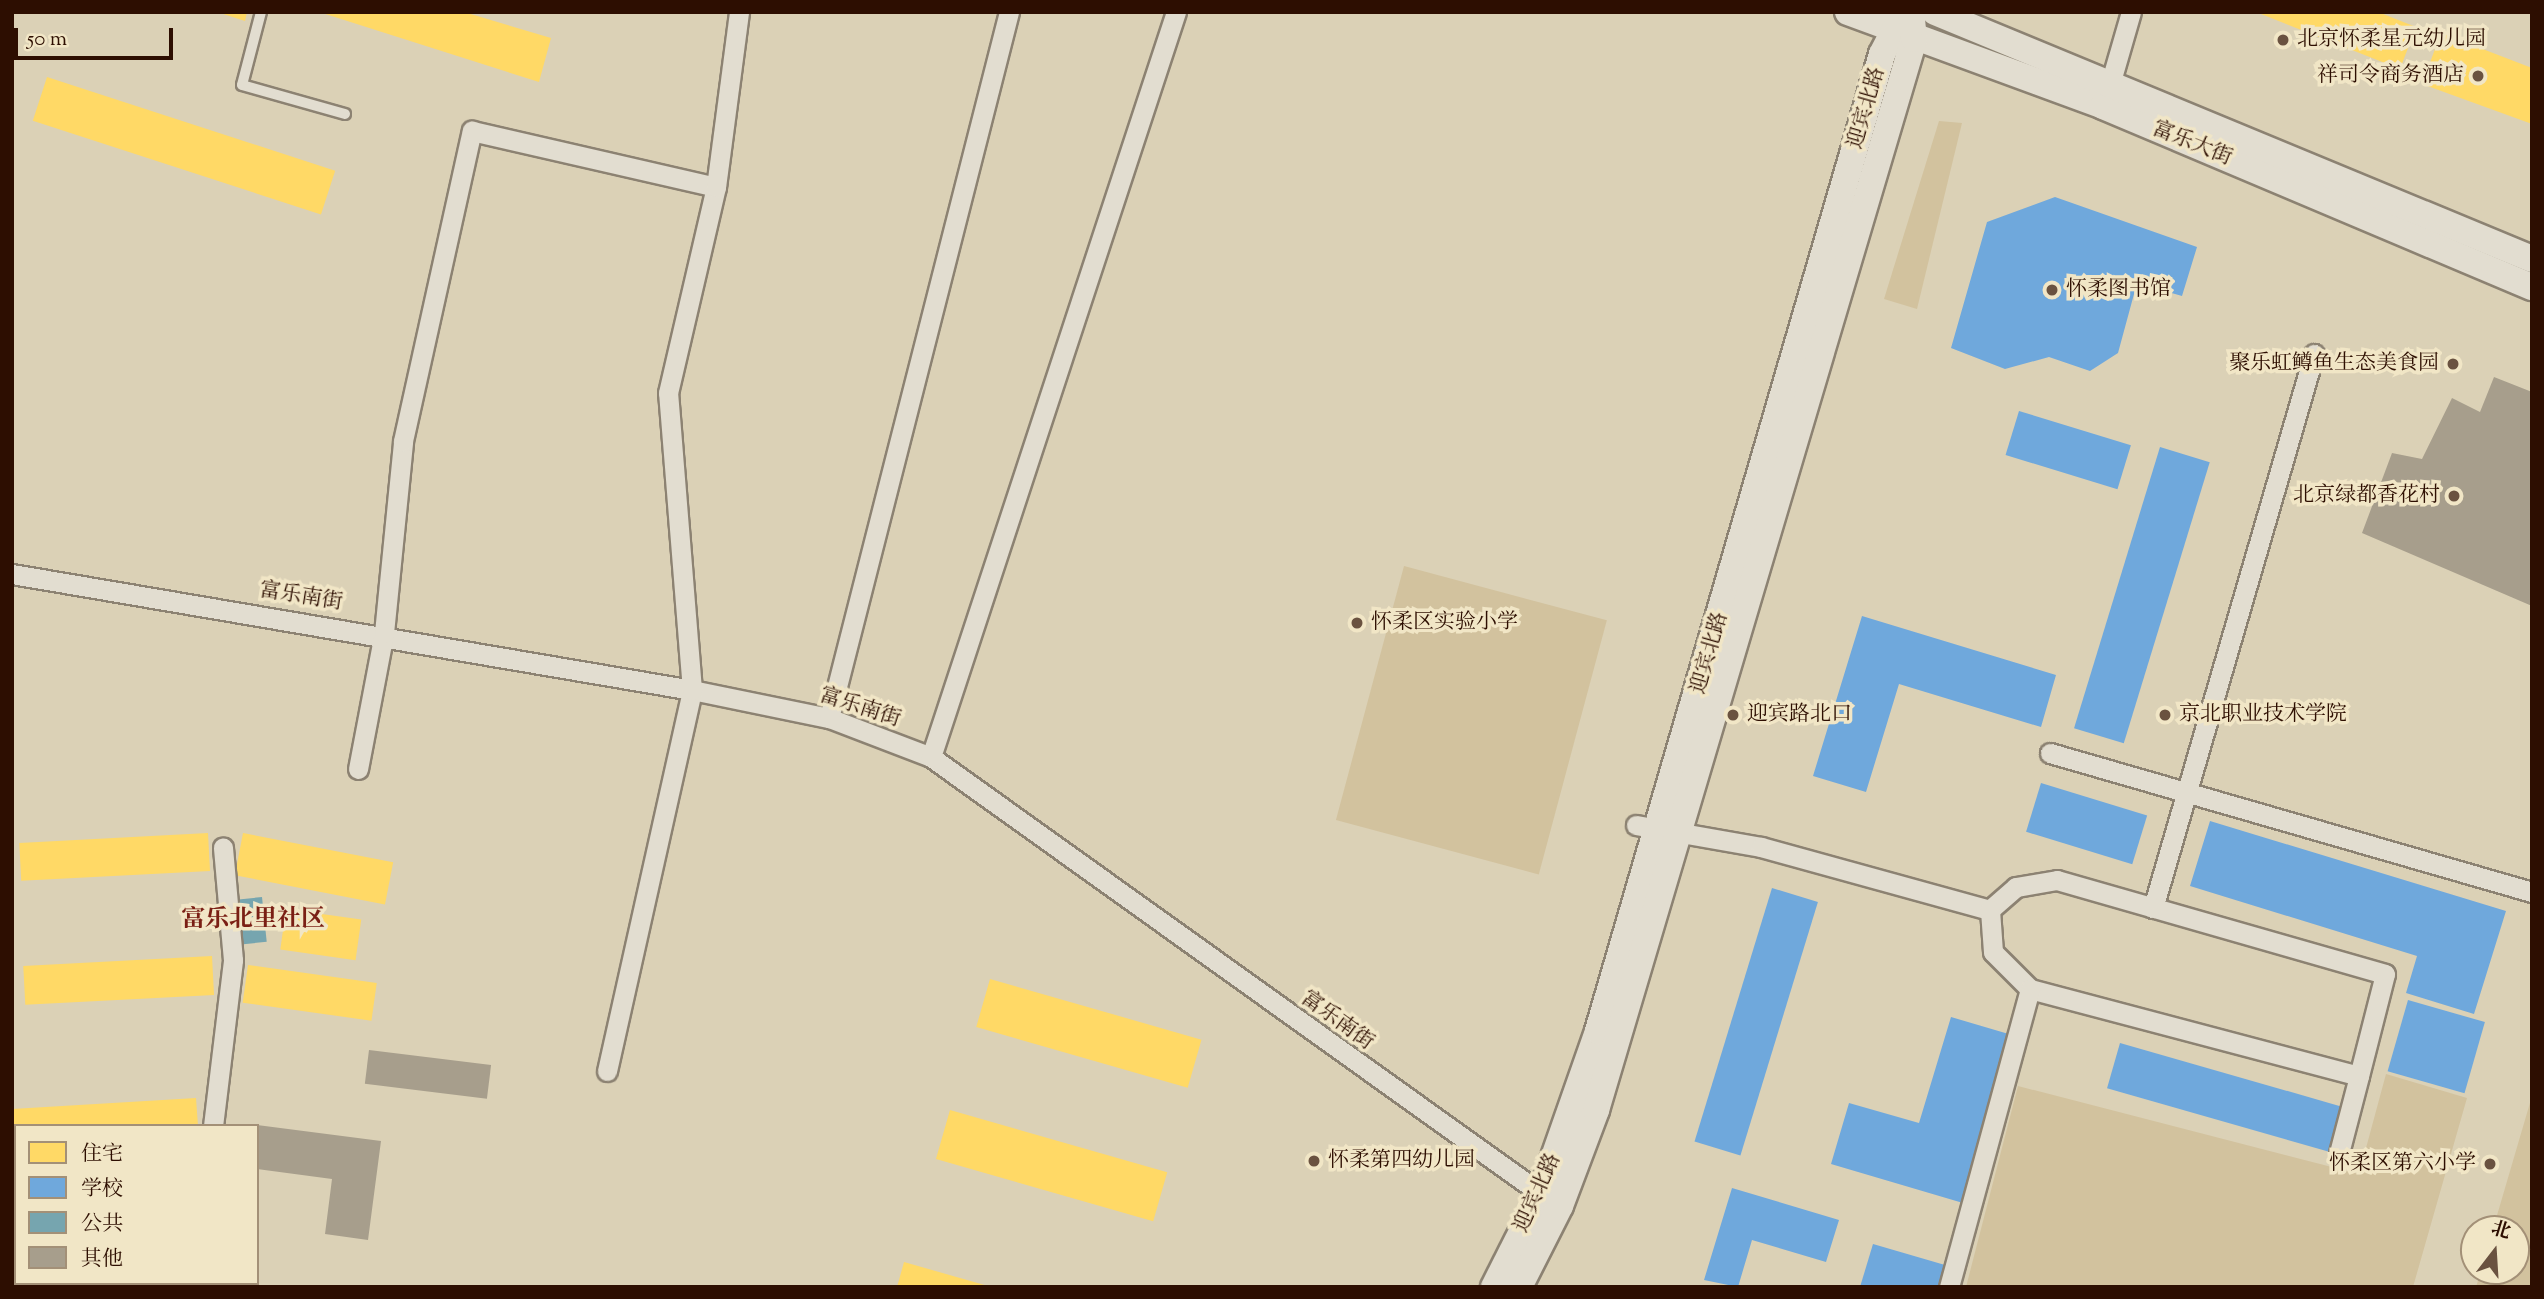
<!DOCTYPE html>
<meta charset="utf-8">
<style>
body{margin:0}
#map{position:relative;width:2544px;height:1299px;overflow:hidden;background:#dbd1b6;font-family:"Sorts Mill Goudy","Noto Serif SC",serif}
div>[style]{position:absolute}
.green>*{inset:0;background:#d2c29e;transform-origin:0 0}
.homes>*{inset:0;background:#ffd966;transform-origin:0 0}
.schools>*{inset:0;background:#6fa8dc;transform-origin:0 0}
.public>*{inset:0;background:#76a5af;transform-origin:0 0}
.building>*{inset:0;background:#a79e8c;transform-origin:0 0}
.roads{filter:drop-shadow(2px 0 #8c8272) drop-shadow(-2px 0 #8c8272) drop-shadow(0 2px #8c8272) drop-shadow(0 -2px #8c8272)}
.lane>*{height:10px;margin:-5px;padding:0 5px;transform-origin:5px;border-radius:5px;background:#e2ddd0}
.street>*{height:19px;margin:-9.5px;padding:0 9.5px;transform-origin:9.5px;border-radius:9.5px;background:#e2ddd0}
.secondary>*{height:26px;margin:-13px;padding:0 13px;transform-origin:13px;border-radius:13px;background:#e2ddd0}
.dots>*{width:19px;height:19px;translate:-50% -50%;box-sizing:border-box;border:4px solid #f1e6c6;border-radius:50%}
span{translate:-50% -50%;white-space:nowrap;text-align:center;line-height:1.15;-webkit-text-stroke:7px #f1e6c6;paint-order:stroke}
.poi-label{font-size:21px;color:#2d0e01}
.left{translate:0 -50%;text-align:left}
.right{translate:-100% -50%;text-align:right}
.street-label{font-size:21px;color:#2d0e01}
.quarter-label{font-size:24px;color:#7a1f14;font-weight:700}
.frame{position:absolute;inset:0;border:14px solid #2d0e01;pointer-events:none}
.legend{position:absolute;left:14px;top:1124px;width:245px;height:161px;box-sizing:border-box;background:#f1e6c6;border:2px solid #a39077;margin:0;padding:9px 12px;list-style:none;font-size:21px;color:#2d0e01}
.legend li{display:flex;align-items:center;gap:14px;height:35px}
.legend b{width:35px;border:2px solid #a39077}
.north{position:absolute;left:2460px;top:1215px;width:70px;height:70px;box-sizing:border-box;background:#f1e6c6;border:2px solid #a39077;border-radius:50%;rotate:17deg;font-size:19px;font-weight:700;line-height:28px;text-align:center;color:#2d0e01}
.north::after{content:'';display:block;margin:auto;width:24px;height:32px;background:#6a5240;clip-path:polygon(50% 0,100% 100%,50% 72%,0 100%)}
.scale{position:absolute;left:14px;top:28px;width:159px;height:32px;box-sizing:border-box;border:4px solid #2d0e01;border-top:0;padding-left:9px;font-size:21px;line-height:24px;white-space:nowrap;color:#2d0e01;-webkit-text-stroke:5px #f1e6c6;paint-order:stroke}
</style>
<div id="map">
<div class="green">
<i style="clip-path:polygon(1939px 121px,1962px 123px,1917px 309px,1884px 299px)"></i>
<i style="left:1404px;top:566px;width:210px;height:263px;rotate:15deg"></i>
<i style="clip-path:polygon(2386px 1074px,2467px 1098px,2413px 1287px,1966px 1287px,2018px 1086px,2359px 1174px)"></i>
<i style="clip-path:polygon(2532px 1096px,2532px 1287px,2476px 1287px,2481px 1271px,2516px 1271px,2516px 1229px,2493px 1229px)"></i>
</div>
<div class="homes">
<i style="clip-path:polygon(217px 12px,247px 12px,245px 21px)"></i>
<i style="clip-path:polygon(319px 12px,464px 12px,551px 38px,539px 82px)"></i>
<i style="clip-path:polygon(2256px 12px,2378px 12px,2416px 27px,2400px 69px)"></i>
<i style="clip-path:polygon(2441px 33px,2532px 68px,2532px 124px,2422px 84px)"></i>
<i style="left:47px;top:77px;width:303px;height:46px;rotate:18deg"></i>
<i style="left:208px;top:833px;width:38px;height:189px;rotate:87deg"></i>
<i style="left:243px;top:833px;width:153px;height:43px;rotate:11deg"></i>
<i style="left:286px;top:909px;width:76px;height:41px;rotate:8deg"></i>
<i style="left:212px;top:956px;width:39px;height:189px;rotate:87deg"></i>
<i style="left:248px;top:965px;width:130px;height:38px;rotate:8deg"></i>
<i style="left:990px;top:979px;width:220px;height:50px;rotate:16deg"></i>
<i style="clip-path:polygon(196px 1098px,198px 1126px,16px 1126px,12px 1167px,12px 1109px)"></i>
<i style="left:950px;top:1110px;width:226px;height:51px;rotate:16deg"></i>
<i style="clip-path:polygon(904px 1262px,988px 1286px,988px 1287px,897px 1287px)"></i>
</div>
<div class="schools">
<i style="clip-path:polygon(2055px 197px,2197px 247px,2182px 296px,2137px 283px,2118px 353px,2090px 371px,2049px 357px,2005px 369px,1951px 348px,1987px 222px)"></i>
<i style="left:2019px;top:411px;width:117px;height:46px;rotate:17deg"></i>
<i style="left:2160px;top:447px;width:52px;height:294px;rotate:17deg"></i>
<i style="clip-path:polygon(1862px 616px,2056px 675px,2041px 727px,1899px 684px,1866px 792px,1813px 776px)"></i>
<i style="left:2041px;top:783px;width:111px;height:51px;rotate:17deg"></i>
<i style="clip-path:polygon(2210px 821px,2506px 911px,2474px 1014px,2406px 993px,2417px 956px,2190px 886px)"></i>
<i style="left:1772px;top:888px;width:48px;height:265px;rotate:17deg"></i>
<i style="left:2408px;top:1000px;width:80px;height:74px;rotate:16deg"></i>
<i style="clip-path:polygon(1951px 1017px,2012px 1035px,1963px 1203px,1831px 1164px,1849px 1103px,1919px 1123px)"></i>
<i style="left:2120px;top:1043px;width:230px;height:47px;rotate:16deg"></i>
<i style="clip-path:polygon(1732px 1188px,1839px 1220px,1826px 1262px,1752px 1240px,1738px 1287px,1704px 1280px)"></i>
<i style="clip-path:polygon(1873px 1244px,1945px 1265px,1939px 1287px,1860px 1287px)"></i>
</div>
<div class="public">
<i style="left:262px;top:897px;width:45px;height:26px;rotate:84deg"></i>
</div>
<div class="building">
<i style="clip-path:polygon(2494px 377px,2532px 392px,2532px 606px,2362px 533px,2392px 453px,2422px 459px,2452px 398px,2480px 412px)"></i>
<i style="left:369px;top:1050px;width:123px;height:34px;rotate:7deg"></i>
<i style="clip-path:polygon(257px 1125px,381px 1141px,368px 1240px,325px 1234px,332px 1179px,257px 1169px)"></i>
<i style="clip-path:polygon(155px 1283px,180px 1283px,155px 1287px)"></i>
</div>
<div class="roads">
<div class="lane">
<i style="left:261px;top:12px;width:75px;rotate:104.6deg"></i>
<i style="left:242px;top:85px;width:107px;rotate:15.7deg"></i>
</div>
<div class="street">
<i style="left:2107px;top:95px;width:86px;rotate:-73.9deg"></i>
<i style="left:12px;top:574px;width:690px;rotate:9.68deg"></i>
<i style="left:692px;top:690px;width:140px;rotate:11.6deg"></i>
<i style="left:829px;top:718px;width:109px;rotate:20.9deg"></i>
<i style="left:931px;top:757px;width:761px;rotate:35.59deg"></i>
<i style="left:829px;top:718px;width:729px;rotate:-75.7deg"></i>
<i style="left:2050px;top:753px;width:502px;rotate:16.09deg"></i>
<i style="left:931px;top:757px;width:784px;rotate:-71.8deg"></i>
<i style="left:358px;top:769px;width:138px;rotate:-79.2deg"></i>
<i style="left:384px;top:633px;width:193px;rotate:-84.3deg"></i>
<i style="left:403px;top:441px;width:318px;rotate:-77.5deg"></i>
<i style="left:472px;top:131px;width:250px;rotate:12.9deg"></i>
<i style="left:1636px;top:825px;width:127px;rotate:10deg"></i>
<i style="left:1761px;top:847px;width:238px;rotate:15.4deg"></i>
<i style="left:2153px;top:908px;width:577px;rotate:-73.8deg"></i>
<i style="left:607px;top:1071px;width:390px;rotate:-77.4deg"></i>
<i style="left:692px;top:690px;width:298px;rotate:-94.6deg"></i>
<i style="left:668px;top:393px;width:212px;rotate:-76.9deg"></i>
<i style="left:716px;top:187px;width:177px;rotate:-82.5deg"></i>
<i style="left:213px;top:1126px;width:167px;rotate:-83.1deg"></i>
<i style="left:233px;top:960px;width:113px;rotate:-95.1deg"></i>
<i style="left:2339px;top:1153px;width:80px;rotate:-75.4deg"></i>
<i style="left:2359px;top:1076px;width:105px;rotate:-75.7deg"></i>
<i style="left:2385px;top:974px;width:341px;rotate:-164deg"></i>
<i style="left:2057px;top:880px;width:42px;rotate:170.3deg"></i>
<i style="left:2016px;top:887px;width:35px;rotate:139deg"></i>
<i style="left:1990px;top:910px;width:42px;rotate:85.9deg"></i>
<i style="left:1993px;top:952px;width:52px;rotate:45deg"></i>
<i style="left:2030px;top:989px;width:340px;rotate:14.8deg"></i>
<i style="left:194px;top:1287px;width:4px;rotate:-90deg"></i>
<i style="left:1949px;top:1287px;width:309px;rotate:-74.8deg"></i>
</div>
<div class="secondary">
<i style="left:1848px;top:12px;width:272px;rotate:20.2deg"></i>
<i style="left:2103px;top:106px;width:466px;rotate:22.9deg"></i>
<i style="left:1935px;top:12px;width:646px;rotate:22.48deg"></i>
<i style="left:1494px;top:1287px;width:104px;rotate:-63.2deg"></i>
<i style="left:1541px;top:1194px;width:173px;rotate:-70.7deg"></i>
<i style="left:1598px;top:1031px;width:1017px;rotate:-73.79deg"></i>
<i style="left:1882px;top:54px;width:47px;rotate:-62.4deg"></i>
<i style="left:1519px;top:1287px;width:91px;rotate:-63.2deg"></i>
<i style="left:1560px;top:1206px;width:103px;rotate:-69.4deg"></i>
<i style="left:1596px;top:1110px;width:1117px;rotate:-73.46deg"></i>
<i style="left:1914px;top:39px;width:27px;rotate:-96deg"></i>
</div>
</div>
<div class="dots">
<i style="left:2283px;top:40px;background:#6a5240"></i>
<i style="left:2478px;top:76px;background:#6a5240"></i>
<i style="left:2052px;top:290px;background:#6a5240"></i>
<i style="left:2453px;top:364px;background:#6a5240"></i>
<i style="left:2454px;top:496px;background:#6a5240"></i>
<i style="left:1357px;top:623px;background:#6a5240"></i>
<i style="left:1733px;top:715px;background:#6a5240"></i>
<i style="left:2165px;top:715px;background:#6a5240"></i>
<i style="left:1314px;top:1161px;background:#6a5240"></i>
<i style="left:2490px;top:1164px;background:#6a5240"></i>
</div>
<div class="poi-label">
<span class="left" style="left:2297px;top:40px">北京怀柔星元幼儿园</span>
<span class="right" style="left:2464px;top:76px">祥司令商务酒店</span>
<span class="left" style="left:2066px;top:290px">怀柔图书馆</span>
<span class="right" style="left:2439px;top:364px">聚乐虹鳟鱼生态美食园</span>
<span class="right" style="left:2440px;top:496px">北京绿都香花村</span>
<span class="left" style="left:1371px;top:623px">怀柔区实验小学</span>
<span class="left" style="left:1747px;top:715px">迎宾路北口</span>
<span class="left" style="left:2179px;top:715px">京北职业技术学院</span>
<span class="left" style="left:1328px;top:1161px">怀柔第四幼儿园</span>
<span class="right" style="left:2476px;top:1164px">怀柔区第六小学</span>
</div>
<div class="street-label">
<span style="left:1867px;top:108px;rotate:-74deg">迎宾北路</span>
<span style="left:2192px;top:144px;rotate:22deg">富乐大街</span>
<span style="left:301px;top:597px;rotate:9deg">富乐南街</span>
<span style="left:1710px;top:653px;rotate:-74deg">迎宾北路</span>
<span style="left:860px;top:708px;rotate:18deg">富乐南街</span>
<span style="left:1337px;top:1021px;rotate:36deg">富乐南街</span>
<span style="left:1538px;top:1193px;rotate:-66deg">迎宾北路</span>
</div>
<div class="quarter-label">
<span style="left:253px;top:921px">富乐北里社区</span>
</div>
<div class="frame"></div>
<ul class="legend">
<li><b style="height:19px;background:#ffd966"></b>住宅</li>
<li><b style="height:19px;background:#6fa8dc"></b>学校</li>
<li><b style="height:19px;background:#76a5af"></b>公共</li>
<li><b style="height:19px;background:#a79e8c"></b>其他</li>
</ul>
<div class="north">北</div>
<div class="scale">50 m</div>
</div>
